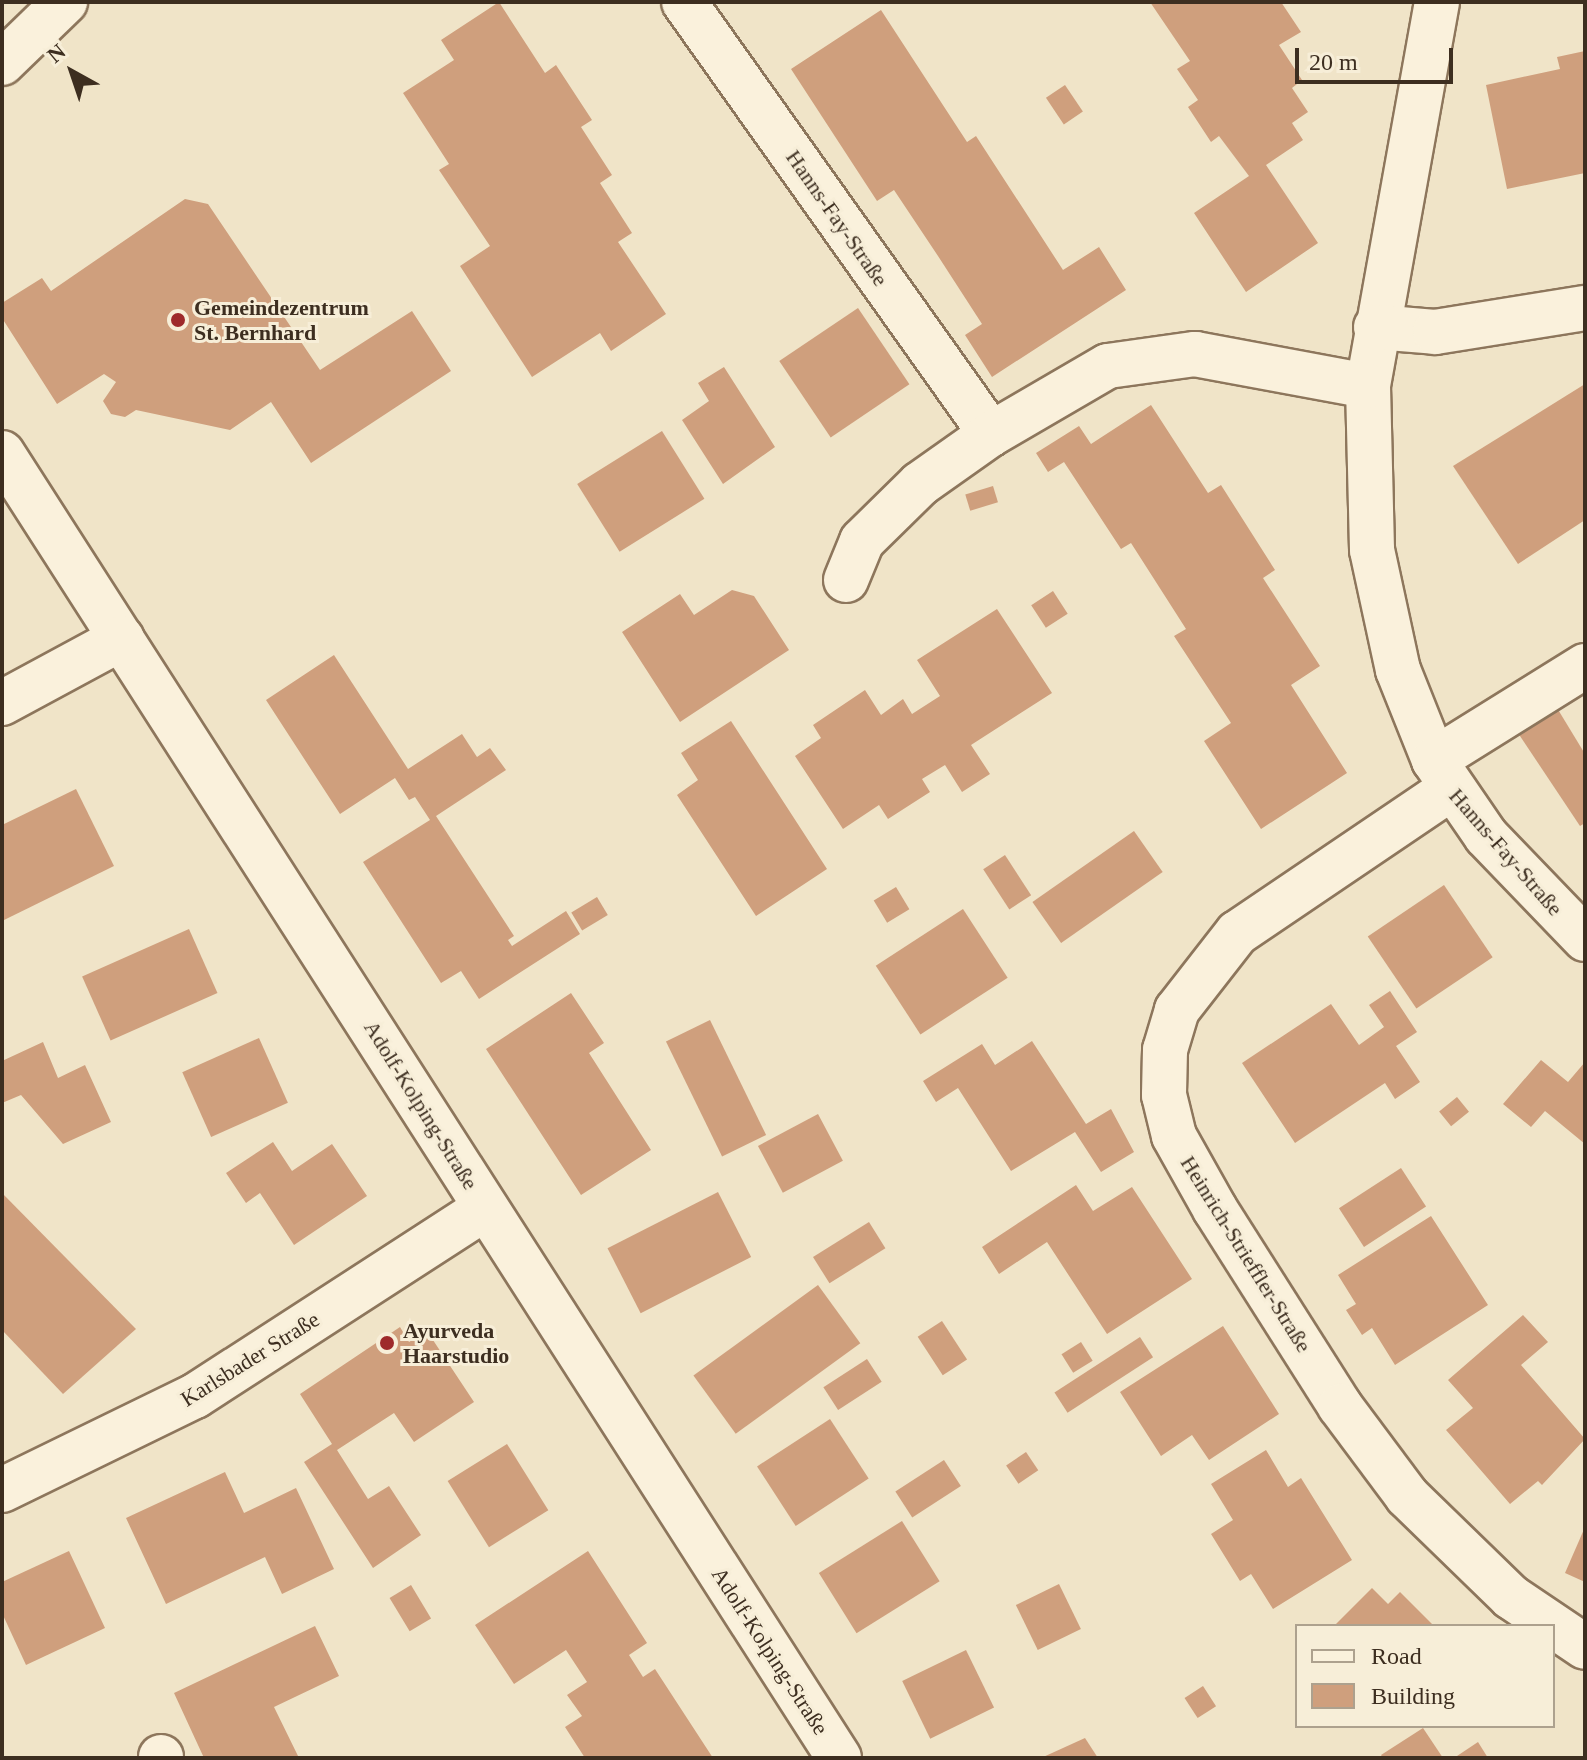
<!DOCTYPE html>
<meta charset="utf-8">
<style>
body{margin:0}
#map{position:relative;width:1587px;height:1760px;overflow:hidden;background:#f0e4c8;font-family:"Times New Roman",serif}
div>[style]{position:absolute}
.building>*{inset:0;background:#cf9f7d;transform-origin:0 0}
.roads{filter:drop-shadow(2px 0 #8d765c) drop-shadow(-2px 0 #8d765c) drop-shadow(0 2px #8d765c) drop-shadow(0 -2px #8d765c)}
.minor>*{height:44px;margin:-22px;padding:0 22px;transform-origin:22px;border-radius:22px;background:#faf1dc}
.dots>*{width:22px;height:22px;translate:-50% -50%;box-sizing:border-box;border:4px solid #f7eed8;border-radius:50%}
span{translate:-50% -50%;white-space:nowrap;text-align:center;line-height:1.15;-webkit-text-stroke:6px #f7eed8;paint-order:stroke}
.street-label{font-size:22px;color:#3d2e20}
.poi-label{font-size:22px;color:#3d2e20;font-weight:700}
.left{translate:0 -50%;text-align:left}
.frame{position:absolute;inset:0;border:4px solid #3d2e20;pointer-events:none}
.legend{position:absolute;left:1295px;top:1624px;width:260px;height:104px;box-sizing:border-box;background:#f7eed8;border:2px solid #ada18e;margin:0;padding:10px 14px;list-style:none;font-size:24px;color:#3d2e20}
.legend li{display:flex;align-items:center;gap:16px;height:40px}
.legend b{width:40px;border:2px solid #ada18e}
.north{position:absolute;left:32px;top:32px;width:80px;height:80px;-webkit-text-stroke:6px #f7eed8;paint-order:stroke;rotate:320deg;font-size:22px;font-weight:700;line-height:32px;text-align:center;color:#3d2e20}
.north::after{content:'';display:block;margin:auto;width:28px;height:36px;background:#3d2e20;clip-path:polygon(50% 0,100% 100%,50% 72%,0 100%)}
.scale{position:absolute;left:1295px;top:48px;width:158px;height:36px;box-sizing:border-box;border:4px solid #3d2e20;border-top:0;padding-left:10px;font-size:24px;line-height:28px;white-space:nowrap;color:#3d2e20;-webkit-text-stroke:6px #f7eed8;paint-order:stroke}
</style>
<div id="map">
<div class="building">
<i style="clip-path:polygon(499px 2px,545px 73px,556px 65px,592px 120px,581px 127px,612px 175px,600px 183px,632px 233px,618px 242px,666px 314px,611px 351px,600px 333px,532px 377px,460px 266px,490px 246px,439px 170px,449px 164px,403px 93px,454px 60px,441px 40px)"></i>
<i style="clip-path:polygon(1150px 2px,1281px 2px,1301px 32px,1279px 45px,1302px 80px,1292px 88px,1308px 112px,1292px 123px,1303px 140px,1266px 165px,1318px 243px,1246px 292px,1194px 213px,1249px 176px,1219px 136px,1211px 142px,1188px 107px,1198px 100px,1177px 69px,1190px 61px)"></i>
<i style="clip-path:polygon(881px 10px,967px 142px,976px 136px,1063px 270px,1099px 247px,1126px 290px,992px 377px,965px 335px,982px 324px,938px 256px,894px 190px,877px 201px,791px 69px)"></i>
<i style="clip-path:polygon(1585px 51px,1585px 173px,1507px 189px,1486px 85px,1560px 69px,1557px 57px)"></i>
<i style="left:1065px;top:85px;width:32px;height:23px;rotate:56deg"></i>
<i style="clip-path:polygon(185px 199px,208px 204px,320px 370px,412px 311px,451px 371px,311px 463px,271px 402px,230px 430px,136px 410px,125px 417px,111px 414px,103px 401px,116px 382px,104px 374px,57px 404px,2px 318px,2px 303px,42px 278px,51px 291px)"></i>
<i style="left:858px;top:308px;width:92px;height:95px;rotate:56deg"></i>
<i style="clip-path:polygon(724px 367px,775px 447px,723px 484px,682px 420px,709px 401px,698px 383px)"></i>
<i style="clip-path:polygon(1585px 384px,1585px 520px,1518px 564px,1453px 466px)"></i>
<i style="clip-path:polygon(1151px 405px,1208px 493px,1221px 485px,1275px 570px,1263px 578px,1320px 666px,1291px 685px,1347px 773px,1261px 829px,1204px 741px,1231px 723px,1174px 636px,1186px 629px,1131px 543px,1121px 549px,1064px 462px,1048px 472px,1036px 453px,1079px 426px,1091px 444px)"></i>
<i style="left:662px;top:431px;width:80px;height:100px;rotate:58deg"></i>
<i style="left:993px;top:486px;width:17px;height:29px;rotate:73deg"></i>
<i style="clip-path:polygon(732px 590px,754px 596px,789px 650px,680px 722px,622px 632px,680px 594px,694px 615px)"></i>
<i style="left:1053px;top:591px;width:27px;height:26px;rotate:57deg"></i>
<i style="clip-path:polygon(997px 609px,1052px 693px,971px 745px,990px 774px,962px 792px,945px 765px,922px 779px,930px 792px,888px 819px,879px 805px,843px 829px,795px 756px,821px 738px,813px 725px,865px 690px,881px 715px,903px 699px,912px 714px,940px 696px,917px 660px)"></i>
<i style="clip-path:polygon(334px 655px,408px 769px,462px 734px,477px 757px,490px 748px,506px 770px,436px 816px,514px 936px,508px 940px,512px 946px,566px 911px,580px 934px,479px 999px,461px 971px,441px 983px,363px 862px,430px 820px,415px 797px,409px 800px,395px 778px,340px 814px,266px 700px)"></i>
<i style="clip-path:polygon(1554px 703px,1585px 754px,1585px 823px,1580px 826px,1514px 727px)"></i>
<i style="clip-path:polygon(731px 721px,827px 869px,756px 916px,677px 795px,698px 780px,681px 753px)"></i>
<i style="clip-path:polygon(76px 789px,114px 866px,2px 921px,2px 825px)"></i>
<i style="left:1134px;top:831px;width:50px;height:124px;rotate:55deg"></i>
<i style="left:1005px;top:855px;width:48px;height:26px;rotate:57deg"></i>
<i style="left:1444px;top:885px;width:87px;height:92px;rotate:56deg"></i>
<i style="left:896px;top:887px;width:26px;height:26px;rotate:59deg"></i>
<i style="left:597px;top:897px;width:21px;height:30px;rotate:59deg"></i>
<i style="left:963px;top:909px;width:82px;height:104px;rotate:57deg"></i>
<i style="left:189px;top:929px;width:70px;height:117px;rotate:66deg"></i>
<i style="clip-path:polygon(1390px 991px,1417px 1032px,1396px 1046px,1420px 1082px,1395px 1099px,1385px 1083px,1295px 1143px,1242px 1063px,1331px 1004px,1359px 1045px,1384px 1027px,1369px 1005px)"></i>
<i style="clip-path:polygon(571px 993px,604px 1043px,589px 1053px,651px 1150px,581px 1195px,486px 1049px)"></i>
<i style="left:710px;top:1020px;width:128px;height:49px;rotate:64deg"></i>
<i style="left:259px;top:1038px;width:71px;height:84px;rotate:66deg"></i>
<i style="clip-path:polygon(1032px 1041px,1086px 1124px,1111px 1109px,1134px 1152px,1101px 1172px,1075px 1132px,1011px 1171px,958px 1088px,936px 1102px,923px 1081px,982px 1044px,995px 1065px)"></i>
<i style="clip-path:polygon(43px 1042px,58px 1078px,85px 1065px,111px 1122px,63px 1144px,21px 1095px,2px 1103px,2px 1061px)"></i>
<i style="clip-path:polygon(1541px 1060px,1568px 1082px,1585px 1062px,1585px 1144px,1545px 1111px,1531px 1127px,1503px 1104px)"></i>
<i style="left:1457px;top:1097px;width:19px;height:23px;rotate:51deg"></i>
<i style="left:818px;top:1114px;width:53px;height:68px;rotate:62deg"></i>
<i style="clip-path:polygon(273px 1142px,292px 1171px,332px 1144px,367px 1196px,294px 1245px,260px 1193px,246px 1203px,226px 1173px)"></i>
<i style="left:1401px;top:1168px;width:46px;height:74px;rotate:57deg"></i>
<i style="clip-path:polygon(1076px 1185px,1093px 1211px,1132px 1187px,1192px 1279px,1107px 1334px,1047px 1242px,999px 1274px,982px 1247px)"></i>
<i style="left:718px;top:1192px;width:73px;height:124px;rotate:63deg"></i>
<i style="clip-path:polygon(2px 1193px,136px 1329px,63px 1394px,2px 1330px)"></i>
<i style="clip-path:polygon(1431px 1216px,1488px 1305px,1395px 1365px,1372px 1328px,1362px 1335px,1346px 1310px,1356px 1304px,1338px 1275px)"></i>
<i style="left:869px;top:1222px;width:31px;height:66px;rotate:58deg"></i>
<i style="left:818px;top:1285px;width:72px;height:154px;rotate:54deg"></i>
<i style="clip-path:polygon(1523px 1315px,1548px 1342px,1521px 1365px,1585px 1439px,1542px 1485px,1538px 1481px,1510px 1504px,1446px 1430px,1473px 1408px,1448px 1380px)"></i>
<i style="left:942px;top:1321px;width:46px;height:29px;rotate:57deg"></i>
<i style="clip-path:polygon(1223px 1326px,1279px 1414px,1209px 1460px,1192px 1435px,1161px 1456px,1120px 1392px)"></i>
<i style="clip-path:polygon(400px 1327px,409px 1342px,427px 1331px,474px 1402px,414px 1442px,394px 1413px,337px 1450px,368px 1499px,389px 1486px,421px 1535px,373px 1568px,304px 1462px,332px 1444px,300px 1394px)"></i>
<i style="left:1140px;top:1337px;width:24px;height:102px;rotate:57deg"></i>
<i style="left:1081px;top:1342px;width:22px;height:23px;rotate:58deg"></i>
<i style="left:867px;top:1359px;width:27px;height:52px;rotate:57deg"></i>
<i style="left:830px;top:1419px;width:71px;height:87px;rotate:57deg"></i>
<i style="left:507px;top:1444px;width:78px;height:70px;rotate:58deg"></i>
<i style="clip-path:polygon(1266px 1450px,1288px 1487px,1301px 1478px,1352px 1560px,1273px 1609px,1251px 1574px,1240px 1581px,1211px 1534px,1233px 1520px,1211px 1484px)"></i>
<i style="left:1026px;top:1452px;width:22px;height:24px;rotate:56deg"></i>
<i style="left:944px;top:1460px;width:31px;height:58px;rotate:57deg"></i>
<i style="clip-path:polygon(225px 1472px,244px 1513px,296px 1488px,334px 1569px,282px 1594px,265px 1557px,166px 1604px,126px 1518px)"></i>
<i style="left:902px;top:1521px;width:71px;height:98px;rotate:58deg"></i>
<i style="clip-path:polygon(1585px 1527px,1585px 1582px,1565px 1573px)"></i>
<i style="clip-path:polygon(69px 1551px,105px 1628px,26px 1665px,2px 1613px,2px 1582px)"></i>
<i style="clip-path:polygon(588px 1551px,647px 1643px,629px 1655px,643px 1677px,655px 1669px,713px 1758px,585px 1758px,565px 1727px,582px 1716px,567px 1695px,587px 1682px,566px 1650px,514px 1684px,475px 1625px)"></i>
<i style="left:1059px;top:1584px;width:50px;height:48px;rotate:64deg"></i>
<i style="left:411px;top:1585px;width:39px;height:25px;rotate:59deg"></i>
<i style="clip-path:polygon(1372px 1588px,1388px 1604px,1400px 1592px,1434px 1626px,1334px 1626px)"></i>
<i style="clip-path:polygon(315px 1626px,339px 1676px,274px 1707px,299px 1758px,204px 1758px,174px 1693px)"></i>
<i style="left:966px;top:1650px;width:64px;height:71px;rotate:64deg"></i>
<i style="left:1203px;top:1686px;width:24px;height:22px;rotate:57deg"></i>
<i style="clip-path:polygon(1423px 1728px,1443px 1758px,1383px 1758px,1381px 1755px)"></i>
<i style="clip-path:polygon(1085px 1738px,1098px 1758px,1041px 1758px)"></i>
<i style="clip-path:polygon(1478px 1742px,1488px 1758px,1454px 1758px)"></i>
</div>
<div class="roads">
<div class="minor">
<i style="left:684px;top:2px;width:530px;rotate:54.6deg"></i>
<i style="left:1437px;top:2px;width:390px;rotate:100.2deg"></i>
<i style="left:1368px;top:386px;width:164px;rotate:88.6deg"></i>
<i style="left:1372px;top:550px;width:123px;rotate:77.8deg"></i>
<i style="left:1398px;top:670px;width:97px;rotate:68.2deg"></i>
<i style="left:1434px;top:760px;width:92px;rotate:55.6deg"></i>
<i style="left:1486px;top:836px;width:143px;rotate:46.1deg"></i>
<i style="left:2px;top:63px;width:88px;rotate:-44.1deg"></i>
<i style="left:1376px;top:327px;width:59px;rotate:4.8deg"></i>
<i style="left:1435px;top:332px;width:152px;rotate:-9.1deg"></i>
<i style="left:2px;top:453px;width:1550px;rotate:57.32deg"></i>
<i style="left:846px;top:580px;width:42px;rotate:-67.7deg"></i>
<i style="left:862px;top:541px;width:81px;rotate:-44.5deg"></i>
<i style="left:920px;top:484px;width:87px;rotate:-35.2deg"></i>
<i style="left:991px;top:434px;width:135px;rotate:-30.2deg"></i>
<i style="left:1108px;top:366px;width:88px;rotate:-7.9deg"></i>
<i style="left:1195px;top:354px;width:176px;rotate:10.5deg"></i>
<i style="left:2px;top:703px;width:136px;rotate:-28.4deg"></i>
<i style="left:1434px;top:760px;width:178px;rotate:-31.9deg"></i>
<i style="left:1450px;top:789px;width:257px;rotate:145.9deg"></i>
<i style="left:1237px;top:933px;width:98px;rotate:127.9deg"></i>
<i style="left:1177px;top:1010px;width:42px;rotate:106.7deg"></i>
<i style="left:1165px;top:1050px;width:45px;rotate:91.3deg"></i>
<i style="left:1164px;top:1095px;width:42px;rotate:76.3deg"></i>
<i style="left:1174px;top:1136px;width:84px;rotate:60.7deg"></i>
<i style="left:1215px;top:1209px;width:233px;rotate:57.6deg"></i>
<i style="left:1340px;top:1406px;width:112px;rotate:53.3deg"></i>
<i style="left:1407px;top:1496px;width:145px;rotate:44.2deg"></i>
<i style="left:1511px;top:1597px;width:89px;rotate:34deg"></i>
<i style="left:2px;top:1490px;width:215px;rotate:-26deg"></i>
<i style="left:195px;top:1396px;width:346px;rotate:-32.9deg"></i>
<i style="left:161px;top:1757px;width:1px;rotate:90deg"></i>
</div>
</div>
<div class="dots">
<i style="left:178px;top:320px;background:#9e2a2b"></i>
<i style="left:387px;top:1343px;background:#9e2a2b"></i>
</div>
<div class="street-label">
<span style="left:837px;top:218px;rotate:55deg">Hanns-Fay-Straße</span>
<span style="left:1506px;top:852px;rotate:49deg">Hanns-Fay-Straße</span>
<span style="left:421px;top:1105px;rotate:58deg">Adolf-Kolping-Straße</span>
<span style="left:1246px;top:1254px;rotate:58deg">Heinrich-Strieffler-Straße</span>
<span style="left:250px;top:1359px;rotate:-32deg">Karlsbader Straße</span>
<span style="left:770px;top:1651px;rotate:57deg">Adolf-Kolping-Straße</span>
</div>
<div class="poi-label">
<span class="left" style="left:194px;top:320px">Gemeindezentrum<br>St. Bernhard</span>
<span class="left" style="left:403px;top:1343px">Ayurveda<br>Haarstudio</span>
</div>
<div class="frame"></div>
<ul class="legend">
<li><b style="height:10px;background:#faf1dc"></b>Road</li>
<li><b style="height:22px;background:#cf9f7d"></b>Building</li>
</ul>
<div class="north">N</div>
<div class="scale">20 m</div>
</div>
